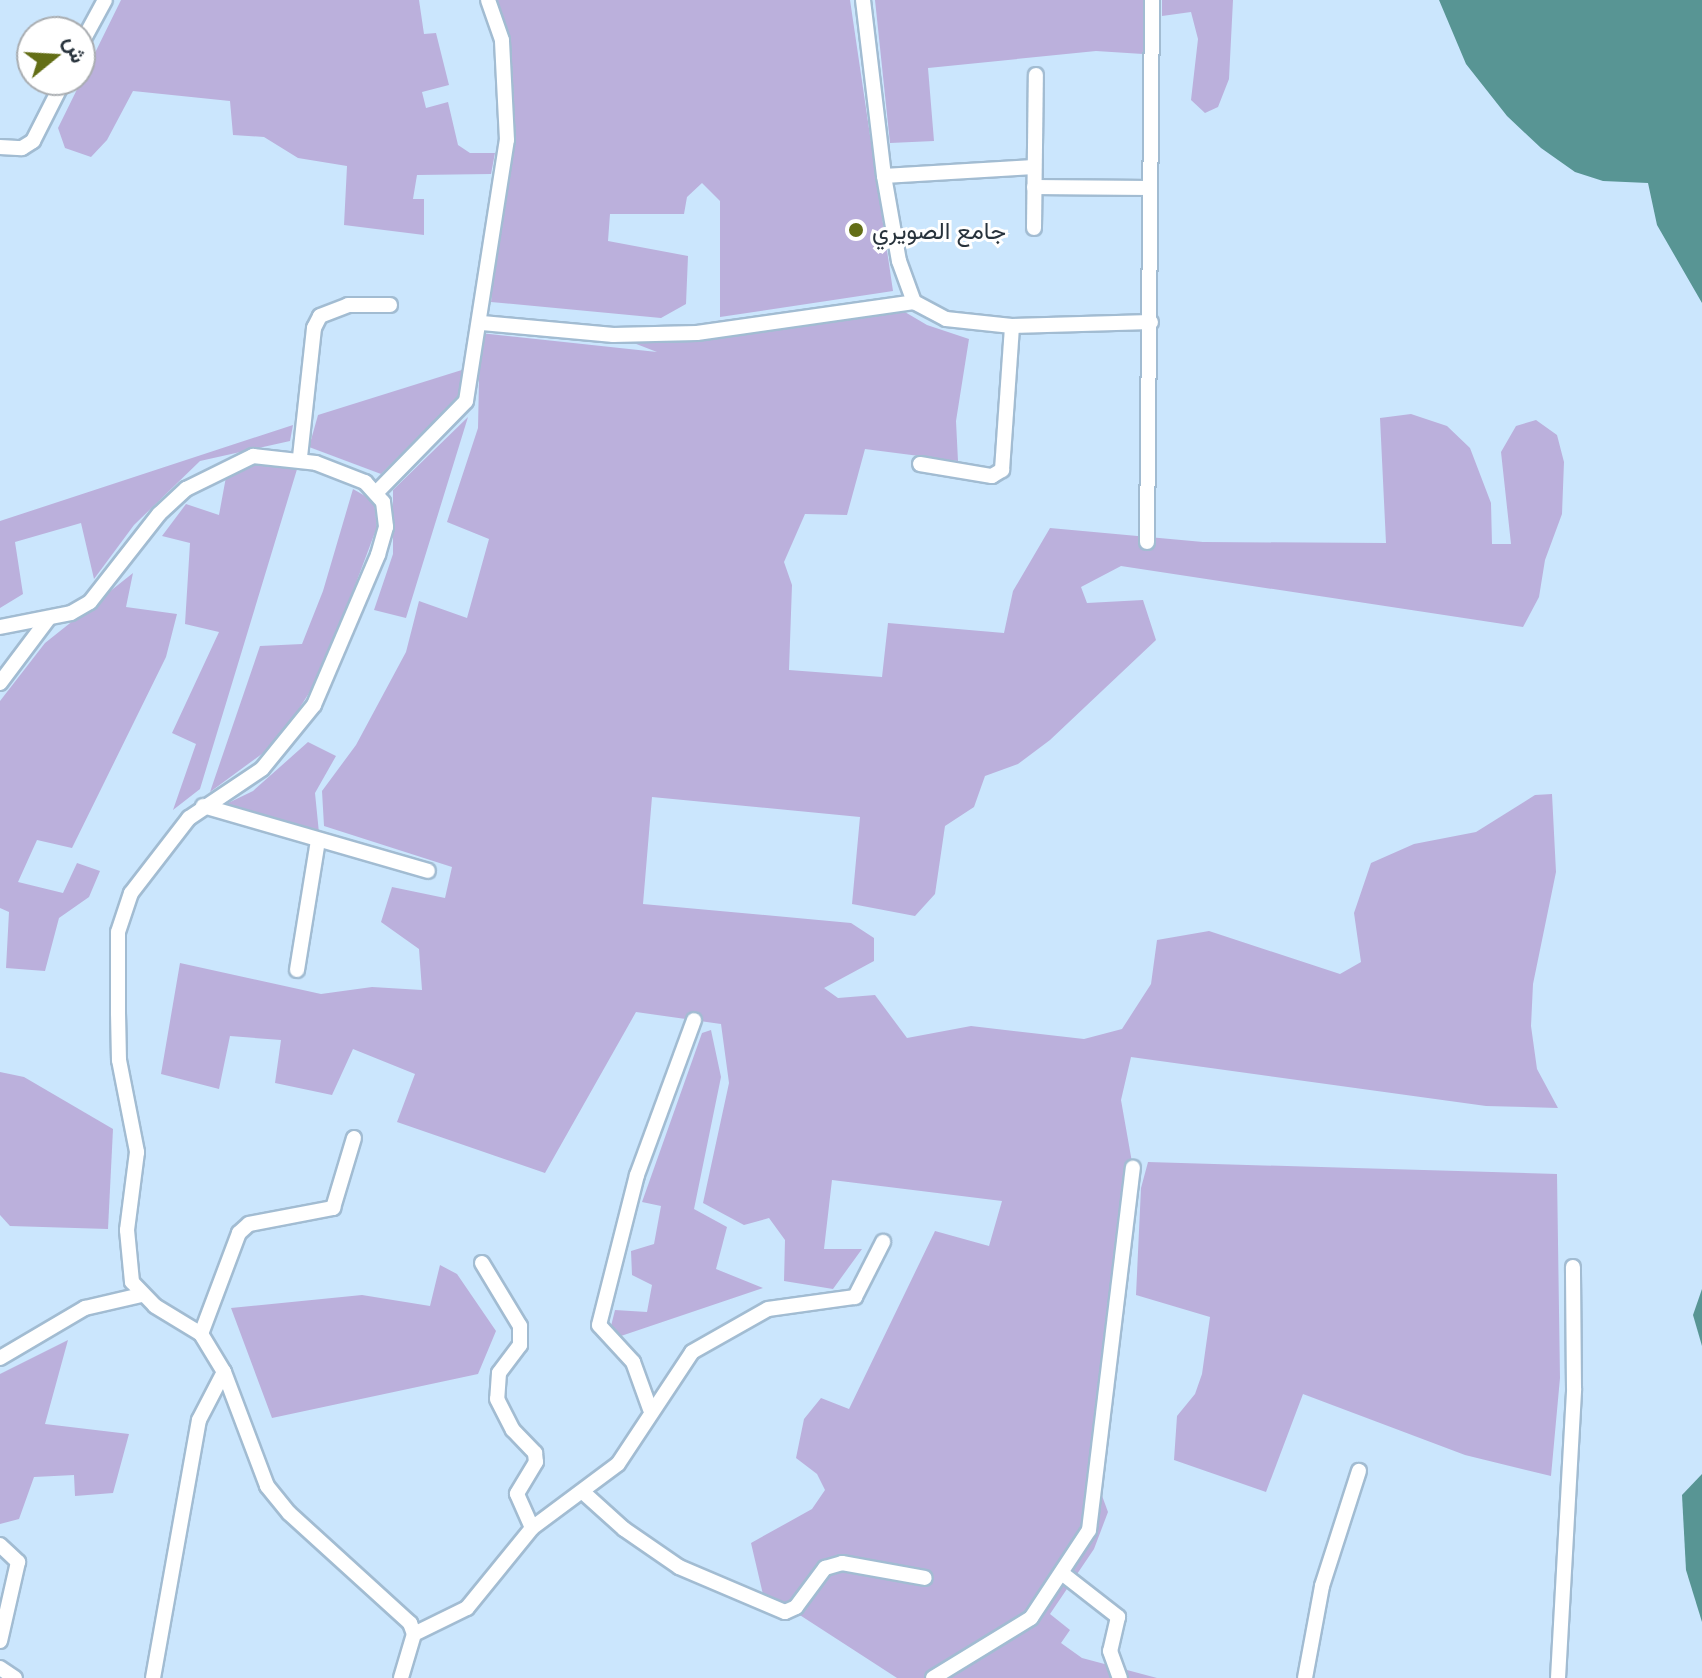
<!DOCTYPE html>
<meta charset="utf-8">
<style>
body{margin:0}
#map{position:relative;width:1702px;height:1678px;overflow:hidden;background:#cbe6fd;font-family:"Open Sans",Vazirmatn,sans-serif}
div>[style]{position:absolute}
.green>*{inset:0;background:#bbb0dc}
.water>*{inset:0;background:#589594}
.roads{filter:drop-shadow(2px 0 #a2bcd2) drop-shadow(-2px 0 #a2bcd2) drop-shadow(0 2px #a2bcd2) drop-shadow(0 -2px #a2bcd2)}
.street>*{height:14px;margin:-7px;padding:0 7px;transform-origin:7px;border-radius:7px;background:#fff}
.dots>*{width:22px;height:22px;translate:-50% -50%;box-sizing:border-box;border:4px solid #fff;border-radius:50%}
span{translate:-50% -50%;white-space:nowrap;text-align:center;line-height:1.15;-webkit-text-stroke:6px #fff;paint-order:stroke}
.poi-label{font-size:24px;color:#28333c}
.left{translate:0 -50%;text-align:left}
.north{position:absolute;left:16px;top:16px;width:80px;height:80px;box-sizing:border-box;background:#fff;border:2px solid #a9adb1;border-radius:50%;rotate:72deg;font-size:22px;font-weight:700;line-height:32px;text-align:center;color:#28333c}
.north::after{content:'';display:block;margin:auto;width:28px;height:36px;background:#636e16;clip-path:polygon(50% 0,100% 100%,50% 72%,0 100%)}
</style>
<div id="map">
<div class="green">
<i style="clip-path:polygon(121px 0,419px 0,424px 34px,436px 33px,449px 85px,422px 92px,426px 108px,448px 102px,458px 145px,470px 153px,495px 153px,491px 174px,417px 175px,413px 199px,424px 199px,424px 235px,344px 225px,347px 166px,298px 158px,264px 137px,233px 135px,230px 101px,133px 91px,107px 140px,91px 157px,65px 148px,58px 128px)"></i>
<i style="clip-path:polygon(491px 0,850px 0,893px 291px,720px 317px,720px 201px,702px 183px,687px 197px,684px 214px,610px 214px,608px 241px,688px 256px,686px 304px,661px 318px,491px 302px,507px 140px)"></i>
<i style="clip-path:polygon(875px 0,1143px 0,1143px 54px,1096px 51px,928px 68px,934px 141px,890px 143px)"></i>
<i style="clip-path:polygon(1162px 0,1233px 0,1229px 79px,1218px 107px,1205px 113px,1191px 100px,1198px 39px,1191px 12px,1162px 16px)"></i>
<i style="clip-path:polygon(893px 305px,927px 325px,969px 339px,956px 421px,958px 461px,865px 449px,847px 515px,805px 514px,784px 562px,792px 585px,789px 670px,882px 677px,888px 623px,1004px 633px,1013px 591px,1050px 528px,1203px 542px,1386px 543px,1380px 418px,1411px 414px,1447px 426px,1470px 448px,1491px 503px,1492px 544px,1511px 544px,1501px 452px,1516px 426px,1536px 420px,1557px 435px,1564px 462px,1562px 514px,1545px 560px,1539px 597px,1523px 627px,1121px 566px,1081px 587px,1087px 603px,1143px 600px,1156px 640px,1050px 740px,1018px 764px,985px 776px,974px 807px,945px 826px,935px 894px,915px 916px,852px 904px,860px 817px,652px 797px,643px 904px,851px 923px,874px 938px,874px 961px,824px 988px,838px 998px,875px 995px,907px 1038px,971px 1026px,1084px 1039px,1122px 1029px,1151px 984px,1157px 940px,1209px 931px,1340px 974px,1361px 962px,1354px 913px,1371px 863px,1414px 844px,1476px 832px,1535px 795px,1552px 794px,1556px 872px,1533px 984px,1531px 1026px,1537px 1069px,1558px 1108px,1486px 1106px,1131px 1057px,1121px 1100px,1133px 1168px,1094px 1474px,1108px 1512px,1094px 1549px,1050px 1614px,1070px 1630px,1061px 1643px,1082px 1658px,1157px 1678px,897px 1678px,792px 1610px,765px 1603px,751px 1543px,812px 1509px,825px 1490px,817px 1474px,796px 1458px,804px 1419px,821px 1398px,849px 1409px,935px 1231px,989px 1246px,1002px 1201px,832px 1180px,824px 1249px,862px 1249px,833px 1289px,784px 1281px,785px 1240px,769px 1218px,744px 1225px,703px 1203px,729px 1083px,721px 1024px,636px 1012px,545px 1173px,397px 1122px,415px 1074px,353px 1049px,332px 1095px,275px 1083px,281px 1040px,230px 1036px,219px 1089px,161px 1074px,180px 963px,321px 994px,372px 987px,422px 990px,419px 949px,381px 922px,392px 887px,445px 898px,452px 867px,324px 826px,322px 791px,356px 745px,406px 652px,419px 601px,467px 618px,489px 539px,447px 522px,478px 428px,480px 333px,657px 352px,613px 335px)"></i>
<i style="clip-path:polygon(465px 369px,461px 395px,381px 474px,309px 447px,318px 415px)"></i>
<i style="clip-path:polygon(468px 417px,406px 618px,374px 610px,393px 554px,393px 490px)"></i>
<i style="clip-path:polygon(293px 425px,290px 441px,200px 461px,134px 525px,94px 579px,81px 523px,15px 542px,23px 594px,0 608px,0 521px)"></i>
<i style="clip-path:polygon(259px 463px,298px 466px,200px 789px,173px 810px,196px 744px,172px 733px,219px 632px,185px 624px,190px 543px,162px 536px,186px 504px,219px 515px,226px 477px)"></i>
<i style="clip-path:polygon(353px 489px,374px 501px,377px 527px,323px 671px,278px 742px,210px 792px,260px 646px,302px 644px,323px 591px)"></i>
<i style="clip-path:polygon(133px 573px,126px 607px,177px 614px,166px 657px,72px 848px,37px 840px,18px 882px,63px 893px,77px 863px,100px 871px,89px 897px,59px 918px,45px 971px,6px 968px,9px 912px,0 908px,0 701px,45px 643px)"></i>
<i style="clip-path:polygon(308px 742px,336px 756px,315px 793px,319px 833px,224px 805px,253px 791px)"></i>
<i style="clip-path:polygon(711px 1030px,721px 1077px,694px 1209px,727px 1227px,716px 1269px,763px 1288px,618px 1337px,611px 1326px,615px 1310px,647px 1312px,652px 1285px,632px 1275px,631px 1251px,654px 1244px,661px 1206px,642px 1202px,702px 1033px)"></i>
<i style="clip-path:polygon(0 1072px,24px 1077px,113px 1129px,108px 1229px,10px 1226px,0 1215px)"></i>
<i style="clip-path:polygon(1148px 1162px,1557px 1174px,1560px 1378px,1551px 1476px,1465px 1455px,1303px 1394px,1266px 1492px,1174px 1460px,1177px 1416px,1195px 1394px,1202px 1374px,1210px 1317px,1136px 1295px,1141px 1188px)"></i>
<i style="clip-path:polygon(440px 1265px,457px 1274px,496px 1331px,478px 1374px,272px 1418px,231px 1308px,362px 1295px,430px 1306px)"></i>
<i style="clip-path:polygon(68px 1340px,45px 1424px,129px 1434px,113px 1493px,75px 1496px,74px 1475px,34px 1477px,19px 1519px,0 1524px,0 1374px)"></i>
</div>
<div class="water">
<i style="clip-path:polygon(1439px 0,1702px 0,1702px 303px,1657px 225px,1648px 183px,1603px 181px,1575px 172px,1541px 148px,1507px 116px,1466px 64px)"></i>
<i style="clip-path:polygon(1702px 1289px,1702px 1346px,1693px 1315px)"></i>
<i style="clip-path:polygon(1702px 1474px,1702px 1622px,1686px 1570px,1682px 1495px)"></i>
</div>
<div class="roads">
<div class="street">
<i style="left:863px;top:0;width:177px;rotate:83.2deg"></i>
<i style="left:884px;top:176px;width:86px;rotate:80deg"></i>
<i style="left:899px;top:261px;width:44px;rotate:69.9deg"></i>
<i style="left:914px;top:302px;width:36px;rotate:28deg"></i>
<i style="left:946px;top:319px;width:66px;rotate:6.1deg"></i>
<i style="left:1012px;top:326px;width:139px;rotate:-1.6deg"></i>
<i style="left:80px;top:46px;width:52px;rotate:-61.5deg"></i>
<i style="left:0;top:147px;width:22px;rotate:3deg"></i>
<i style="left:22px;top:148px;width:13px;rotate:-32deg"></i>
<i style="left:33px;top:141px;width:68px;rotate:-63.1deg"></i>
<i style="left:884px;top:176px;width:150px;rotate:-3.4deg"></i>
<i style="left:1034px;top:187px;width:115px;rotate:0.5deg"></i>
<i style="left:1034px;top:228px;width:153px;rotate:-89.3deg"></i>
<i style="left:482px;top:323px;width:132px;rotate:5.2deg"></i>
<i style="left:613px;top:335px;width:84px;rotate:-1.4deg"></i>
<i style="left:697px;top:333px;width:219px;rotate:-8.1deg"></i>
<i style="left:300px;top:457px;width:130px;rotate:-83.8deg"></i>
<i style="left:314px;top:328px;width:13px;rotate:-63deg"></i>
<i style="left:320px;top:316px;width:30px;rotate:-21deg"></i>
<i style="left:348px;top:305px;width:42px"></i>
<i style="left:920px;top:464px;width:73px;rotate:9.5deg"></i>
<i style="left:992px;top:476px;width:12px;rotate:-31deg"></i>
<i style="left:1002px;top:470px;width:144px;rotate:-86deg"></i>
<i style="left:377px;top:492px;width:127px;rotate:-45.6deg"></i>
<i style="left:466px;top:401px;width:264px;rotate:-81.1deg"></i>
<i style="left:507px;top:140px;width:100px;rotate:-92.9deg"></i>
<i style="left:502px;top:40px;width:42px;rotate:-109.3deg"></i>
<i style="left:1147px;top:542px;width:542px;rotate:-89.47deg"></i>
<i style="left:0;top:627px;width:72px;rotate:-11.2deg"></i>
<i style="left:71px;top:613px;width:22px;rotate:-30deg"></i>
<i style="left:90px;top:602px;width:112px;rotate:-51.9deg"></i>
<i style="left:159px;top:514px;width:37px;rotate:-43deg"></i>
<i style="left:186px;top:489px;width:75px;rotate:-26.2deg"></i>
<i style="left:253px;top:456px;width:63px;rotate:6.3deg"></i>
<i style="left:316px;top:463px;width:53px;rotate:21.2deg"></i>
<i style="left:365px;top:482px;width:27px;rotate:48deg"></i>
<i style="left:383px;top:502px;width:25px;rotate:83deg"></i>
<i style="left:386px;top:527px;width:29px;rotate:106deg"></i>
<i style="left:378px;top:555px;width:163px;rotate:113.1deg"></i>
<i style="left:314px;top:705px;width:82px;rotate:129.1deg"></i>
<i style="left:262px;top:769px;width:88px;rotate:146.1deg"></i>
<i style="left:189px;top:818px;width:95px;rotate:127.7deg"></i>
<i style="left:131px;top:893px;width:41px;rotate:108.4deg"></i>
<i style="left:118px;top:932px;width:81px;rotate:90deg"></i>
<i style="left:118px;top:1013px;width:47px;rotate:88.8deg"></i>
<i style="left:119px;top:1060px;width:94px;rotate:78.9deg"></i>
<i style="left:137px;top:1152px;width:79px;rotate:97.3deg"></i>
<i style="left:127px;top:1230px;width:52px;rotate:84.5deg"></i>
<i style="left:132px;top:1282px;width:33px;rotate:46deg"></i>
<i style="left:155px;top:1306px;width:54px;rotate:31.3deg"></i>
<i style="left:201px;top:1334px;width:44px;rotate:58.8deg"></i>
<i style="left:224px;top:1372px;width:122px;rotate:69.3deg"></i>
<i style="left:267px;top:1486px;width:35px;rotate:51deg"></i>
<i style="left:289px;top:1513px;width:164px;rotate:42.3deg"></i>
<i style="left:410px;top:1623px;width:12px;rotate:70deg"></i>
<i style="left:414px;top:1634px;width:46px;rotate:106.5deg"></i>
<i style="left:0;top:683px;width:80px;rotate:-53.1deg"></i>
<i style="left:203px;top:806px;width:234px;rotate:16.1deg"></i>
<i style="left:297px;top:970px;width:131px;rotate:-80.8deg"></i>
<i style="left:482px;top:1263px;width:74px;rotate:58.9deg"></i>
<i style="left:520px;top:1326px;width:19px;rotate:90deg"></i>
<i style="left:520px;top:1345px;width:35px;rotate:127deg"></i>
<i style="left:499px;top:1373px;width:26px;rotate:94deg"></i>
<i style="left:497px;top:1399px;width:35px;rotate:63deg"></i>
<i style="left:513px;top:1430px;width:32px;rotate:46deg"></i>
<i style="left:535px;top:1453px;width:9px;rotate:84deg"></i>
<i style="left:536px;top:1462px;width:37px;rotate:121deg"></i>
<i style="left:517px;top:1494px;width:37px;rotate:66deg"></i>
<i style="left:201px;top:1334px;width:108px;rotate:-69.4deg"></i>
<i style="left:239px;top:1233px;width:13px;rotate:-42deg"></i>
<i style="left:249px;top:1224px;width:86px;rotate:-10.8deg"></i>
<i style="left:333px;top:1208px;width:73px;rotate:-73.3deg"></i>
<i style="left:0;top:1358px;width:99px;rotate:-30.5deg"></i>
<i style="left:85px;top:1308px;width:57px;rotate:-13.1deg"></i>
<i style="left:650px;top:1409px;width:50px;rotate:-109.9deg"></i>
<i style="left:633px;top:1362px;width:50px;rotate:-132.6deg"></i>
<i style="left:599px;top:1325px;width:155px;rotate:-75.8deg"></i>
<i style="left:637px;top:1175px;width:165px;rotate:-69.8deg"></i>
<i style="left:584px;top:1493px;width:54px;rotate:42deg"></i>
<i style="left:624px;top:1529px;width:67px;rotate:34.6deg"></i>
<i style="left:679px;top:1567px;width:115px;rotate:23deg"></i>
<i style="left:785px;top:1612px;width:12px;rotate:-24deg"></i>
<i style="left:796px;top:1607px;width:49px;rotate:-53.4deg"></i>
<i style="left:825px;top:1568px;width:18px;rotate:-16deg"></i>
<i style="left:842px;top:1563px;width:84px;rotate:10.2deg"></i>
<i style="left:0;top:1545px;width:25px;rotate:43deg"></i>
<i style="left:18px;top:1562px;width:81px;rotate:102.8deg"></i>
<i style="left:1063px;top:1574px;width:70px;rotate:38deg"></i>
<i style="left:1118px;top:1617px;width:35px;rotate:103deg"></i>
<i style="left:1110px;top:1651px;width:29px;rotate:70deg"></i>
<i style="left:414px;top:1634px;width:59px;rotate:-26.1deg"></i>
<i style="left:467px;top:1608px;width:103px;rotate:-50.9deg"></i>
<i style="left:532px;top:1528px;width:107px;rotate:-36.7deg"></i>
<i style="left:618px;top:1464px;width:134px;rotate:-56.5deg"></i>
<i style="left:692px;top:1352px;width:87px;rotate:-29.5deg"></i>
<i style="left:768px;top:1309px;width:88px;rotate:-7.9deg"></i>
<i style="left:855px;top:1297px;width:62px;rotate:-63deg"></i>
<i style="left:0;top:1668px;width:18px;rotate:34deg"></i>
<i style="left:153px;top:1678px;width:262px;rotate:-79.9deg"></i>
<i style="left:199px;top:1420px;width:54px;rotate:-62.5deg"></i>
<i style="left:933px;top:1678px;width:115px;rotate:-31.5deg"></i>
<i style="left:1031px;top:1618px;width:105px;rotate:-56.6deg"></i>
<i style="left:1089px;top:1530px;width:365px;rotate:-83.1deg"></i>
<i style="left:1305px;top:1678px;width:94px;rotate:-79.5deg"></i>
<i style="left:1322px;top:1586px;width:121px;rotate:-72.2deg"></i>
<i style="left:1558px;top:1678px;width:290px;rotate:-86.8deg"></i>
<i style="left:1574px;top:1388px;width:121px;rotate:-90.5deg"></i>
</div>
</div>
<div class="dots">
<i style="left:856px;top:230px;background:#636e16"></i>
</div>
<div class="poi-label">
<span class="left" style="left:872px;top:230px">جامع الصويري</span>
</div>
<div class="north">ش</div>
</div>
